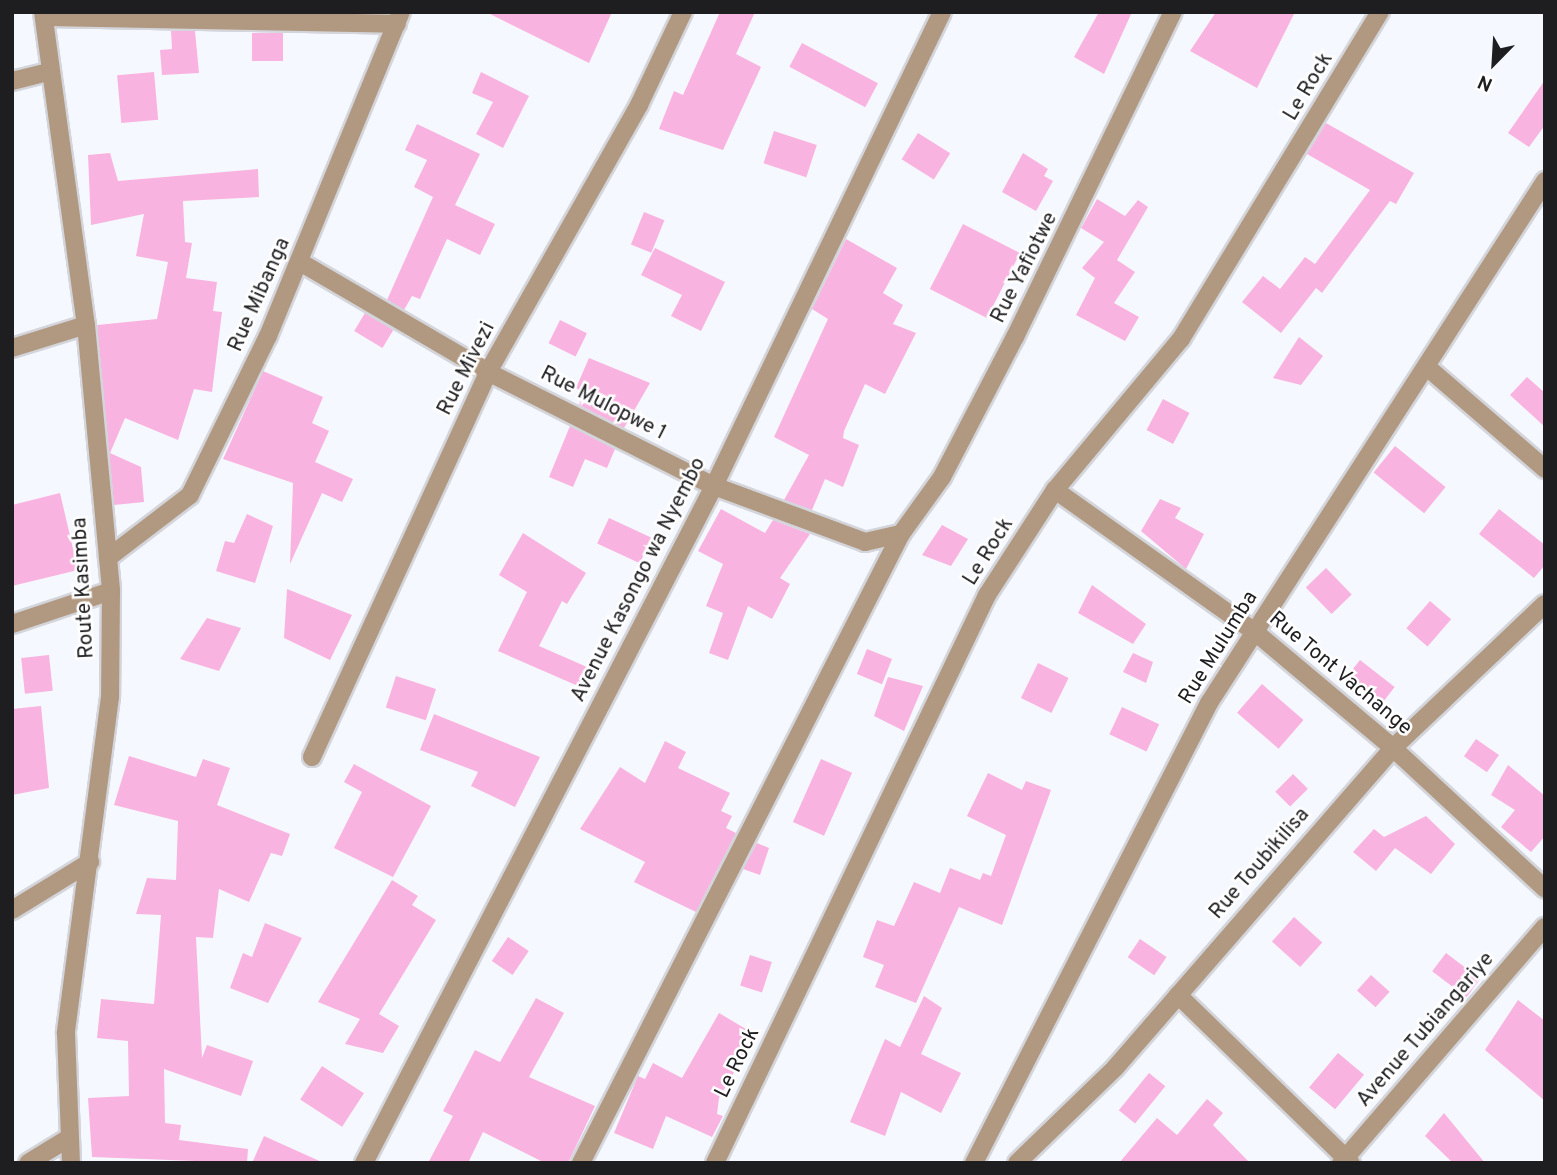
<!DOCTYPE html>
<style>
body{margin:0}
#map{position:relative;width:1557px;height:1175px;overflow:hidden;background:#f6f8ff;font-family:Overpass,sans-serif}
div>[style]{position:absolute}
.building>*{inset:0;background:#f9b3e0;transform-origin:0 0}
.roads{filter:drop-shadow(2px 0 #d3d5db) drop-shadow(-2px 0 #d3d5db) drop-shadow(0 2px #d3d5db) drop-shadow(0 -2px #d3d5db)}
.minor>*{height:18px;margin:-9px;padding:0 9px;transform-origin:9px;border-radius:9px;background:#b19880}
.tertiary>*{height:18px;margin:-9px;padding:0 9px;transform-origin:9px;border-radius:9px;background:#b19880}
span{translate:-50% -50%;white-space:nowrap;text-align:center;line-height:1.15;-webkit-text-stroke:5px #fff;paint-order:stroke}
.street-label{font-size:21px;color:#1e1e21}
.frame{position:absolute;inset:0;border:14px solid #1e1e21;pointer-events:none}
.north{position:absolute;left:1459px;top:28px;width:70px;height:70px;-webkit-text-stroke:5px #fff;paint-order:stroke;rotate:204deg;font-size:19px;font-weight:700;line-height:28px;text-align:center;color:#1e1e21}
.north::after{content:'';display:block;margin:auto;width:24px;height:32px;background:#1e1e21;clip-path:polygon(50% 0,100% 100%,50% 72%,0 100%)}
</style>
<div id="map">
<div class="building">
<i style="clip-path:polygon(486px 12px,612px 12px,589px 63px)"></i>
<i style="clip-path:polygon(720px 12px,755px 12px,736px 54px,761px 67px,723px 150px,659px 129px,674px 91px,683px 95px)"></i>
<i style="clip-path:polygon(1099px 12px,1132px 12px,1104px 74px,1074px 57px)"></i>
<i style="clip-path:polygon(1216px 12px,1295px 12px,1257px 88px,1190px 51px)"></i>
<i style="clip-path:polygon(171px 31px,195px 31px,199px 73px,162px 75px,160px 50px,172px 49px)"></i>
<i style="left:252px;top:33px;width:31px;height:28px"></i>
<i style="left:802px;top:43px;width:86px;height:27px;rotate:28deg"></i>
<i style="left:154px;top:72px;width:48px;height:37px;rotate:85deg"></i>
<i style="clip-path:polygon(481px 72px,529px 96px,503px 148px,476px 134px,493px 102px,472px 93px)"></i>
<i style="clip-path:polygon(1545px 80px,1545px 125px,1529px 147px,1508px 133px)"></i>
<i style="clip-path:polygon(1326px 123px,1414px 173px,1396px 204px,1390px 201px,1322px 293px,1316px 288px,1281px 333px,1242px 302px,1263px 276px,1280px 289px,1305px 257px,1315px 264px,1370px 190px,1307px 154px)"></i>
<i style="clip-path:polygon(417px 124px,480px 154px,455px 205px,495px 224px,480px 255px,447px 239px,420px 299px,412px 296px,404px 310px,387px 300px,433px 197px,414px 187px,427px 160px,405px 150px)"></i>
<i style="left:774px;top:131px;width:45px;height:34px;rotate:18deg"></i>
<i style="left:918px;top:133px;width:38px;height:31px;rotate:32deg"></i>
<i style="clip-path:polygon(110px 153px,118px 181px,258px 169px,259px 197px,183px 201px,185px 242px,192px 243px,186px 278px,217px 282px,213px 311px,222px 312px,212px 392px,194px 389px,178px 440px,125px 418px,110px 453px,141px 467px,144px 502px,114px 505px,97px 325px,157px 319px,168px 262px,136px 256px,144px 214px,91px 225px,88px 155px)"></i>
<i style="clip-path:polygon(1023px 153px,1048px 169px,1044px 176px,1053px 181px,1036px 211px,1002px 192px)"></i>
<i style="clip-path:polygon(1097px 199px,1125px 216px,1138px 200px,1148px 207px,1117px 260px,1135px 272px,1114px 303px,1139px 317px,1125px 341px,1076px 315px,1095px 278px,1082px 268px,1104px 242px,1081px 228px)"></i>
<i style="left:644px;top:212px;width:22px;height:35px;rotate:22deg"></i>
<i style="left:963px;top:224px;width:64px;height:73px;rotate:27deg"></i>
<i style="clip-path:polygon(846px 239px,897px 268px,883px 293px,903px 305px,893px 324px,916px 333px,885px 394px,865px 384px,844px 431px,843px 438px,859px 445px,843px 487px,825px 479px,812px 510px,784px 500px,809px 455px,774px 437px,828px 319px,812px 309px)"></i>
<i style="clip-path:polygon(655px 248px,725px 282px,701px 331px,671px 316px,682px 295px,641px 275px)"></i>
<i style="left:365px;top:313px;width:33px;height:21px;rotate:31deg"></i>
<i style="left:560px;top:320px;width:30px;height:26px;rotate:26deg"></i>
<i style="clip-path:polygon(1299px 337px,1323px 356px,1301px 385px,1273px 378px)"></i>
<i style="clip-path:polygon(589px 358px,650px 383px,624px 428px,579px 405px,584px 392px,576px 388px)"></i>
<i style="clip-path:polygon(263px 371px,323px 397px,312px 423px,329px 431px,315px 462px,353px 479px,342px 502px,322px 493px,290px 564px,293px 483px,223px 459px)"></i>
<i style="clip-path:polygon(1527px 377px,1545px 393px,1545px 427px,1510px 395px)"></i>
<i style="left:1163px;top:399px;width:30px;height:35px;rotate:28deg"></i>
<i style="clip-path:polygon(570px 426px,615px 449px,607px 468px,585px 459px,573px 487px,549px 477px)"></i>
<i style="left:1395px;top:446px;width:65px;height:34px;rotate:39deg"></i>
<i style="clip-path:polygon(60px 493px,78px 570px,12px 586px,12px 505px)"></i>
<i style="clip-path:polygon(1160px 499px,1181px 508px,1175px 518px,1204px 534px,1186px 569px,1141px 531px)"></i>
<i style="clip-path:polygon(721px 509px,765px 533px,773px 520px,810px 534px,780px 578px,790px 584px,772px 619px,748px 606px,728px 660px,709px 653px,723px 613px,706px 606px,723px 564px,698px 551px)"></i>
<i style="clip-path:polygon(1499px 509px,1545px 545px,1545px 565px,1534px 578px,1479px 534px)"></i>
<i style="clip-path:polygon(247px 514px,273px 526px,255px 583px,216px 571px,225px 541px,234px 543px)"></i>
<i style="left:609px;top:518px;width:47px;height:28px;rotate:25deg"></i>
<i style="clip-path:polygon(942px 525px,968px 539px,951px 566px,922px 555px)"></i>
<i style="clip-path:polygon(523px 533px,586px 573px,567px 604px,562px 601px,539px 646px,587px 667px,578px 686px,498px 651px,527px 592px,499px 575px)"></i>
<i style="left:1326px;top:568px;width:37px;height:28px;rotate:46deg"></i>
<i style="clip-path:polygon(1092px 585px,1146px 624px,1133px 644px,1078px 613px)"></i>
<i style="clip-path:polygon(287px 589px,352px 615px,330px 660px,284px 638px)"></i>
<i style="left:1430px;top:601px;width:28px;height:36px;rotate:41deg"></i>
<i style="clip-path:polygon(207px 618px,241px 628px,219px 671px,180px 659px)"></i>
<i style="left:867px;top:649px;width:27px;height:27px;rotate:22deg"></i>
<i style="clip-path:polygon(1133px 653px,1153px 662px,1146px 683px,1123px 672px)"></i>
<i style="left:49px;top:655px;width:36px;height:28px;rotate:84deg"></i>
<i style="left:1360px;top:660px;width:44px;height:23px;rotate:38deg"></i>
<i style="left:1038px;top:663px;width:34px;height:39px;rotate:26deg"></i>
<i style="left:396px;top:676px;width:42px;height:33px;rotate:18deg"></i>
<i style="clip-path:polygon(888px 677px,923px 686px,904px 731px,874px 716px)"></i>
<i style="left:1262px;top:684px;width:55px;height:38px;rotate:41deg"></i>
<i style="clip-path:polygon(41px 706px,49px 788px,12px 795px,12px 709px)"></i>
<i style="left:1122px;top:707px;width:41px;height:30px;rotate:25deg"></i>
<i style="clip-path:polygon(434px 714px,540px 757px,515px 807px,471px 786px,478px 772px,420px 750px)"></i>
<i style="left:1476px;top:739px;width:28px;height:21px;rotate:35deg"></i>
<i style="clip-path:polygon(665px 741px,686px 752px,678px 768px,730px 793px,721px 811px,732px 816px,726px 828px,736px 833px,696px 912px,634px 882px,645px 862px,580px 829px,620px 767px,645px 783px)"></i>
<i style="clip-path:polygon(129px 756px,196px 777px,203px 759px,230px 768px,217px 805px,290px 834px,282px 856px,271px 853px,249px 902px,219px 889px,213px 938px,196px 937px,202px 1058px,207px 1045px,253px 1061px,241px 1096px,164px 1069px,165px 1123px,181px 1125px,179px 1140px,248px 1149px,247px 1163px,92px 1157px,88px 1098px,129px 1096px,128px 1041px,97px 1038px,101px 999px,154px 1004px,161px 915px,136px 914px,147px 878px,176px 880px,178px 821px,114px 805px)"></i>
<i style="left:821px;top:759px;width:34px;height:69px;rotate:24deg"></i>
<i style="clip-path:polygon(354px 764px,431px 806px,393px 877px,334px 848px,362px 792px,344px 782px)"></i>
<i style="clip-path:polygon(1508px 765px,1545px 796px,1545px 836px,1531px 852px,1501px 827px,1515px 810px,1491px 795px)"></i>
<i style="clip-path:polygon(988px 773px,1022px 790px,1026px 781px,1051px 790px,1002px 925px,959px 907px,916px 1003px,875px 987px,884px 965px,863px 957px,877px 920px,894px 926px,914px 882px,940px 893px,950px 868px,980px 880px,983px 873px,991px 876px,1006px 835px,967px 816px)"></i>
<i style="left:1293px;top:774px;width:21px;height:25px;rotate:45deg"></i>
<i style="clip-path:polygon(1426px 816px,1455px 844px,1431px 874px,1395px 848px,1376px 871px,1353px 852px,1374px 829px,1384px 837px)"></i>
<i style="clip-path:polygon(757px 843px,769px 848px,760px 875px,743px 869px)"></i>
<i style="clip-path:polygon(392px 880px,418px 896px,412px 905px,436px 920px,379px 1014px,399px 1026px,383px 1053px,345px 1044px,360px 1019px,318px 1002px)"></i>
<i style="left:1294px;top:917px;width:38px;height:33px;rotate:42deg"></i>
<i style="clip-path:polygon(265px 923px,302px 938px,268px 1003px,230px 988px,243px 953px,252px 957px)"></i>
<i style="left:508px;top:937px;width:25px;height:29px;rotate:34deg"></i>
<i style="left:1140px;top:939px;width:32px;height:22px;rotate:34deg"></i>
<i style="left:1446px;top:953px;width:43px;height:23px;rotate:37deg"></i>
<i style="left:750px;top:955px;width:23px;height:32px;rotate:18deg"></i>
<i style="left:1371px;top:975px;width:25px;height:21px;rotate:42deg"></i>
<i style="clip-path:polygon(924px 996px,942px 1008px,921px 1054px,961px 1073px,941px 1113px,901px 1092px,885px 1136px,850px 1122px,885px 1039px,900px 1047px)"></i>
<i style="clip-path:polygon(536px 998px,564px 1013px,529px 1077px,595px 1106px,568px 1163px,545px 1163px,483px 1132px,468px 1163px,428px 1163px,453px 1116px,443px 1111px,475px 1050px,500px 1062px)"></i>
<i style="clip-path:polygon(1518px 1000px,1545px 1021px,1545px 1101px,1485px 1050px)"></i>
<i style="clip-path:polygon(719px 1013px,756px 1035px,719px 1098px,717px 1114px,723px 1116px,712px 1137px,666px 1116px,653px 1149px,614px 1133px,638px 1076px,645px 1079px,653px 1063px,682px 1078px)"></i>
<i style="left:1338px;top:1053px;width:34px;height:45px;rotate:40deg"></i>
<i style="left:322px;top:1066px;width:50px;height:40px;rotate:33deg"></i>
<i style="left:1149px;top:1073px;width:21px;height:48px;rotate:39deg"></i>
<i style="clip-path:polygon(1207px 1099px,1223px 1113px,1213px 1125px,1250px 1163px,1119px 1163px,1157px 1118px,1177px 1135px)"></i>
<i style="clip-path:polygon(1444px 1113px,1485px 1163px,1453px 1163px,1425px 1136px)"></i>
<i style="clip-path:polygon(264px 1136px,324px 1163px,252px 1163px)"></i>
</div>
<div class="roads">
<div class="minor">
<i style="left:44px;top:17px;width:353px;rotate:1.1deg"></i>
<i style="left:12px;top:81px;width:36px;rotate:-14deg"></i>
<i style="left:300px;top:262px;width:218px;rotate:30.3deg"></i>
<i style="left:488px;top:372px;width:253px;rotate:26.8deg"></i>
<i style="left:714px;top:486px;width:161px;rotate:20.3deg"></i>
<i style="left:865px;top:542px;width:37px;rotate:-13deg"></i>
<i style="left:12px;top:348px;width:77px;rotate:-17.3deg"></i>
<i style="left:1427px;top:367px;width:156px;rotate:40.8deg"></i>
<i style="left:1055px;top:490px;width:245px;rotate:35.4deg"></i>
<i style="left:1255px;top:632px;width:180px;rotate:40deg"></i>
<i style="left:1393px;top:748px;width:207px;rotate:42.8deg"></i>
<i style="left:108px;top:558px;width:103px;rotate:-37.5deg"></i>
<i style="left:190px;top:495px;width:177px;rotate:-63.9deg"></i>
<i style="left:268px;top:336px;width:350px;rotate:-67.7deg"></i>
<i style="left:12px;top:624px;width:104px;rotate:-18.4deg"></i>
<i style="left:312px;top:757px;width:423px;rotate:-65.4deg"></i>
<i style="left:488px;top:372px;width:307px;rotate:-60.5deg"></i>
<i style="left:639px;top:105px;width:103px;rotate:-64.7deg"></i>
<i style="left:12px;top:910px;width:92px;rotate:-31.6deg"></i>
<i style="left:1178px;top:995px;width:241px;rotate:44.2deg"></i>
<i style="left:28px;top:1163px;width:48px;rotate:-31.4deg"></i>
<i style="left:364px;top:1163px;width:762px;rotate:-62.66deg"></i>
<i style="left:714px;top:486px;width:526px;rotate:-64.31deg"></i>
<i style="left:581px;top:1163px;width:706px;rotate:-63.04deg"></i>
<i style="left:901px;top:534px;width:70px;rotate:-54.3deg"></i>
<i style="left:942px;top:477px;width:158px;rotate:-62.5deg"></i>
<i style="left:1015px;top:337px;width:361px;rotate:-64.1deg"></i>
<i style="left:715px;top:1163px;width:630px;rotate:-64.41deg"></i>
<i style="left:987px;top:595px;width:125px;rotate:-57.1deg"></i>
<i style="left:1055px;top:490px;width:197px;rotate:-50.2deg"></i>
<i style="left:1181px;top:339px;width:383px;rotate:-58.7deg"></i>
<i style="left:974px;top:1163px;width:517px;rotate:-62.94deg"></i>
<i style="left:1209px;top:703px;width:621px;rotate:-57.23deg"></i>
<i style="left:1017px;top:1163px;width:136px;rotate:-44.1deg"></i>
<i style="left:1115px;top:1068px;width:424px;rotate:-49deg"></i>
<i style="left:1393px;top:748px;width:209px;rotate:-43.5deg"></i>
<i style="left:1341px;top:1163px;width:312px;rotate:-49.2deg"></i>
</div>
<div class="tertiary">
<i style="left:43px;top:12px;width:316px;rotate:82.2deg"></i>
<i style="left:86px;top:325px;width:267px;rotate:84.6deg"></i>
<i style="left:111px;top:591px;width:106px;rotate:90.5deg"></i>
<i style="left:110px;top:697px;width:339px;rotate:97.5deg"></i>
<i style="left:66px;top:1033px;width:130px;rotate:87.8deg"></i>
</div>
</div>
<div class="street-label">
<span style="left:1309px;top:87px;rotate:-59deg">Le Rock</span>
<span style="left:1025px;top:268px;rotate:-63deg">Rue Yafiotwe</span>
<span style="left:260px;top:295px;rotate:-66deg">Rue Mibanga</span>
<span style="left:467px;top:369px;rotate:-63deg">Rue Mivezi</span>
<span style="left:603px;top:404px;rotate:27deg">Rue Mulopwe 1</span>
<span style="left:989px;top:552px;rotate:-58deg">Le Rock</span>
<span style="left:639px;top:580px;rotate:-63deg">Avenue Kasongo wa Nyembo</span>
<span style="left:84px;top:588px;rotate:-93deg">Route Kasimba</span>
<span style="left:1219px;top:648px;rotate:-58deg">Rue Mulumba</span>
<span style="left:1340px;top:674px;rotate:40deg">Rue Tont Vachange</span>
<span style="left:1260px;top:864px;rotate:-49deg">Rue Toubikilisa</span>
<span style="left:1426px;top:1030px;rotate:-49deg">Avenue Tubiangariye</span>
<span style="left:738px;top:1063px;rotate:-64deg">Le Rock</span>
</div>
<div class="frame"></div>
<div class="north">N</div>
</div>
